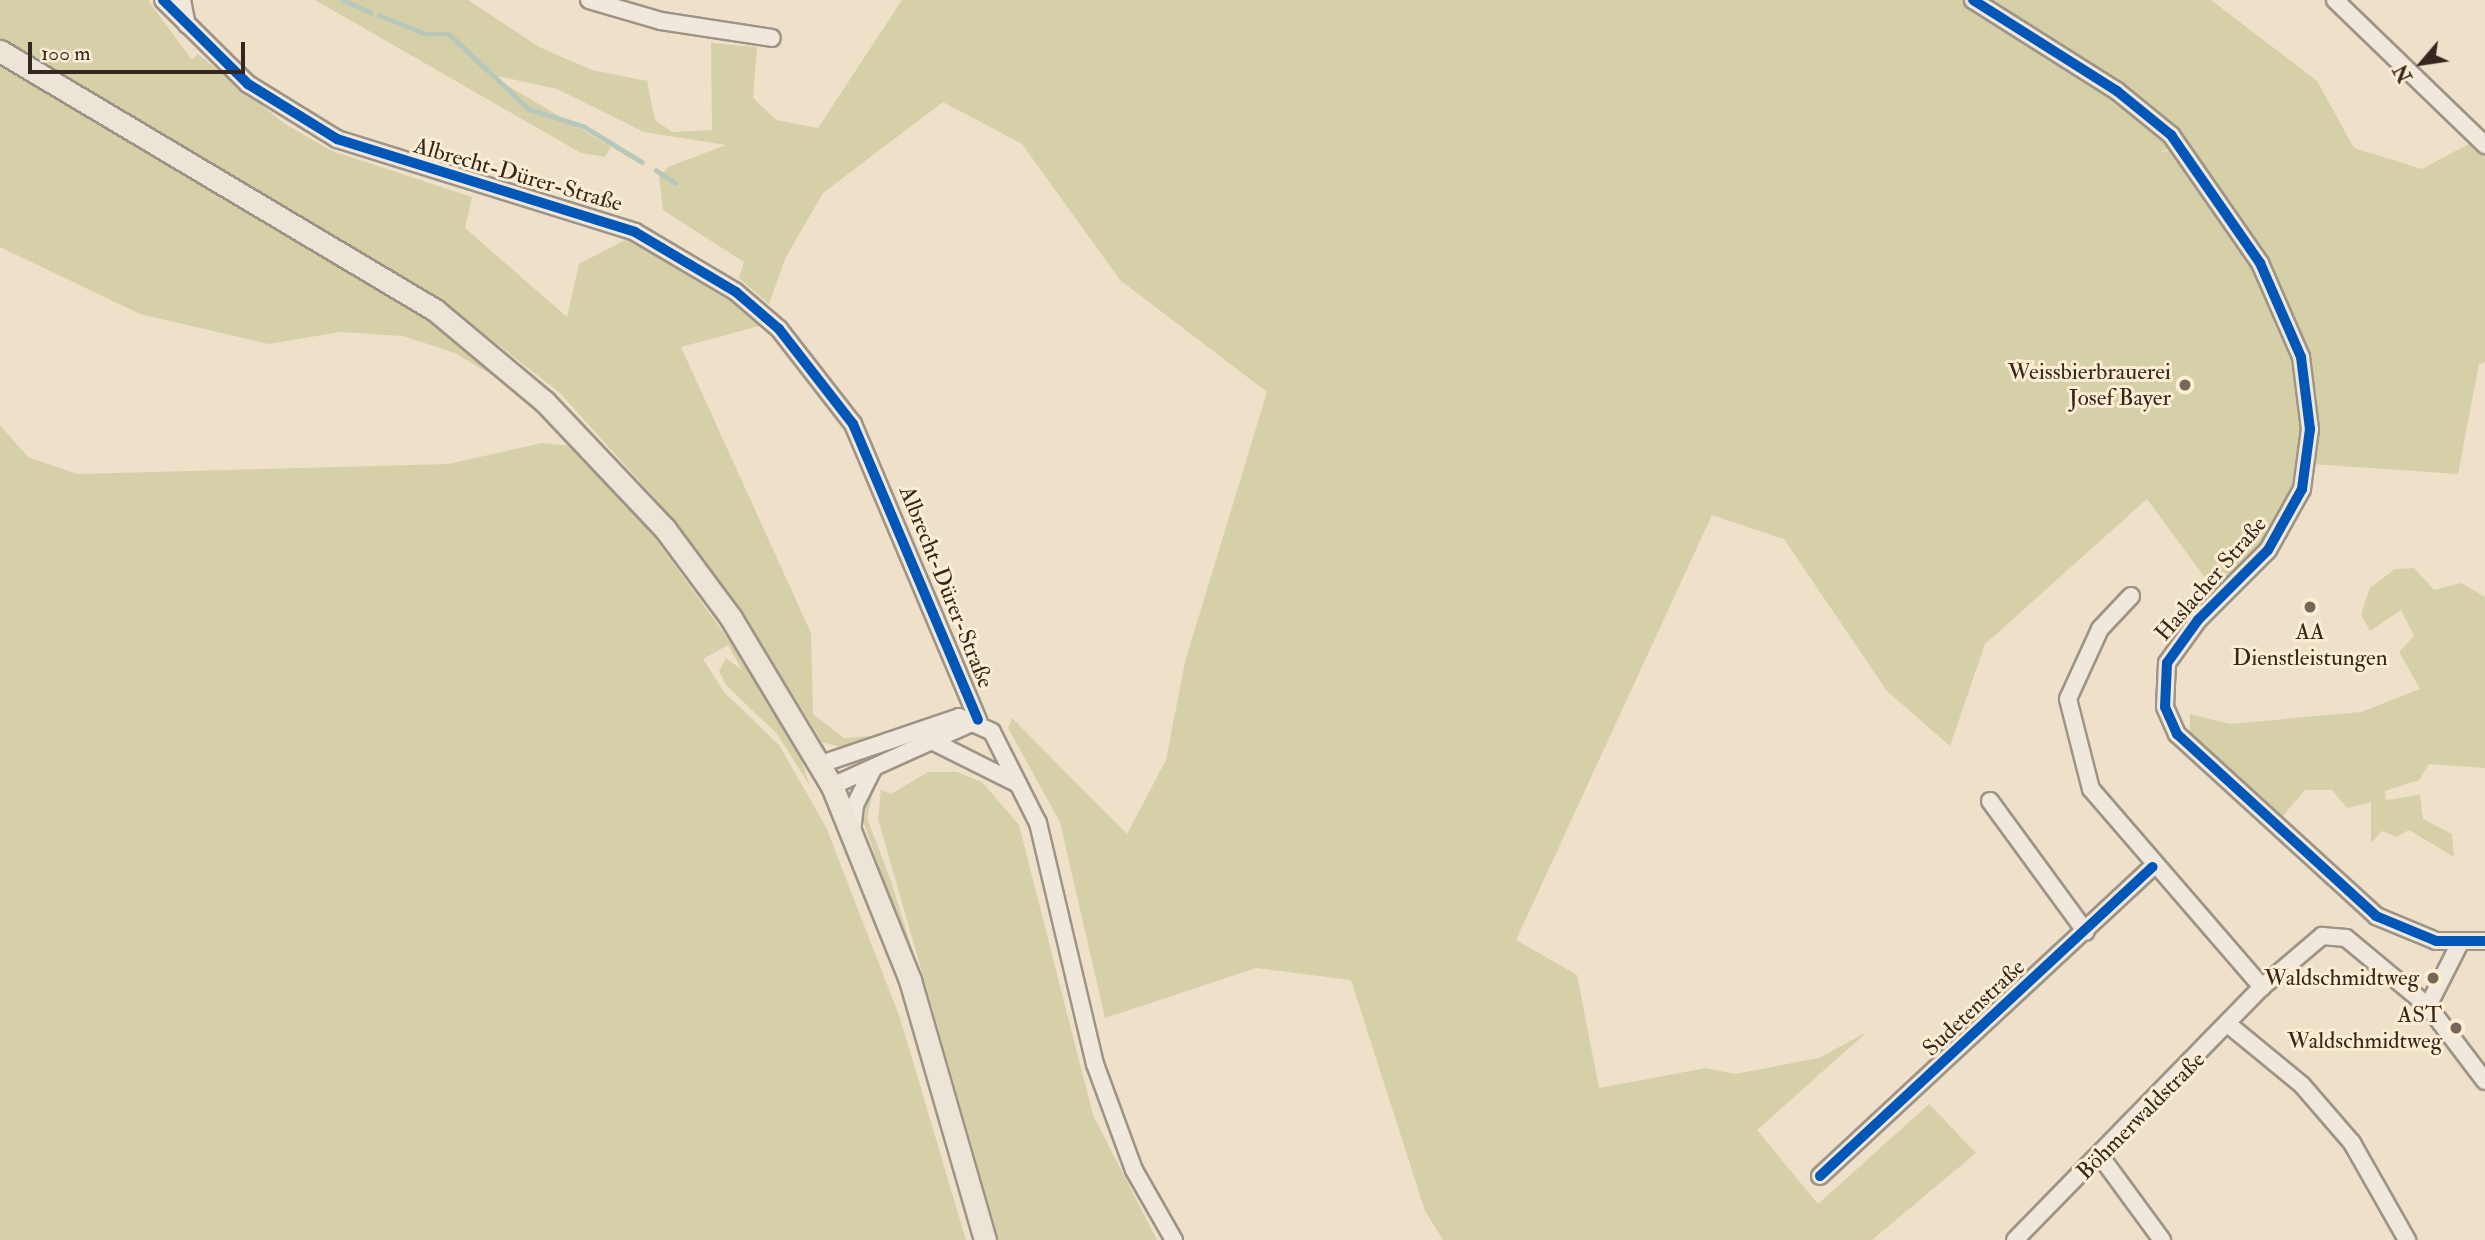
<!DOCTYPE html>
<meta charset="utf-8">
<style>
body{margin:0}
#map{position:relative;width:2485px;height:1240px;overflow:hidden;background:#eee0c9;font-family:"IM FELL Double Pica",serif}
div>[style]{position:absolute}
.green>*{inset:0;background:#d6d0a8}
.stream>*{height:4.5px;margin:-2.25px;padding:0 2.25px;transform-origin:2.25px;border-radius:2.25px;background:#b7c8ba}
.roads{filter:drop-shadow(2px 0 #9e9486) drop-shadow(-2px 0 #9e9486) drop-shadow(0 2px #9e9486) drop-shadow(0 -2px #9e9486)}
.minor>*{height:16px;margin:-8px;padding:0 8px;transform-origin:8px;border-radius:8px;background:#f0e8dd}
.major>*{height:21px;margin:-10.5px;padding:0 10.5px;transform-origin:10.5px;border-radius:10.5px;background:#ece4d7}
.cycleway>*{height:10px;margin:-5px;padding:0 5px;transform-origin:5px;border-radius:5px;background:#0057b8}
.dots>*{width:19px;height:19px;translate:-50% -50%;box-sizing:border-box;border:4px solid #feedd2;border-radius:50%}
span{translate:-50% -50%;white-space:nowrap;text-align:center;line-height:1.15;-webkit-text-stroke:6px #feedd2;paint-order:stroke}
.street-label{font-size:23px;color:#35271d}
.poi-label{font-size:23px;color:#35271d}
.right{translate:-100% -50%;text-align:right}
.north{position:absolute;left:2387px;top:28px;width:70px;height:70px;-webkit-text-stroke:5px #feedd2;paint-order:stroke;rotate:241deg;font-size:19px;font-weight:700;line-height:28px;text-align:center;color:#35271d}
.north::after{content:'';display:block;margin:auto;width:24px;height:32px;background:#35271d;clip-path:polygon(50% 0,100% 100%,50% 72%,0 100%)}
.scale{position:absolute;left:28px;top:42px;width:217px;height:32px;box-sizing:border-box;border:4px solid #35271d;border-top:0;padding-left:9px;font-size:21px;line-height:24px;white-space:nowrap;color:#35271d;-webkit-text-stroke:5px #feedd2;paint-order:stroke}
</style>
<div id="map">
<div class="green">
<i style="clip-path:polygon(0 0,148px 0,192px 60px,198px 54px,285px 124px,332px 151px,472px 197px,465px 228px,567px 317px,579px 264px,627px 239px,729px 300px,759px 326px,681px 347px,811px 633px,813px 714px,844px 738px,885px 735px,841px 747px,822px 742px,743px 613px,658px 502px,560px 393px,447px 305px,0 38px)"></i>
<i style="clip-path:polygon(315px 0,468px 0,539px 47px,592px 70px,647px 81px,655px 120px,672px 132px,712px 130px,711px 43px,757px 47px,753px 98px,776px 120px,818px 128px,902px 0,1964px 0,2115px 94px,2177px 145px,2158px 153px,2177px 149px,2209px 187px,2277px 308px,2298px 372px,2304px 423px,2300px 488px,2268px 550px,2214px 590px,2147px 499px,1985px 644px,1950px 746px,1887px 691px,1784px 539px,1712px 515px,1516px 940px,1577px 975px,1599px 1088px,1706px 1068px,1735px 1074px,1819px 1058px,1867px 1032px,1757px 1130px,1818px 1204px,1929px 1104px,1976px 1153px,1872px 1240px,1443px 1240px,1425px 1211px,1351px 980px,1256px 968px,1105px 1018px,1060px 822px,1008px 728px,1012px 718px,1127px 834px,1166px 760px,1185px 662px,1267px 392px,1120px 280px,1022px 144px,943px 102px,823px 193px,786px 257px,769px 304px,739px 278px,744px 262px,663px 210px,659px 177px,668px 167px,726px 145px,644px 132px,557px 89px,488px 74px,611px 147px,605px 157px,581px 153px)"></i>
<i style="clip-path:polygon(1984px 0,2211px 0,2317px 81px,2354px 148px,2422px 169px,2474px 141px,2485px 153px,2485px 362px,2479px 364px,2458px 474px,2312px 464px,2315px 420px,2280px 298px,2186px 142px,2136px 100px)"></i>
<i style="clip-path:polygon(0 67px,326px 256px,447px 332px,500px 380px,455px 353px,403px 336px,340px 332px,269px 344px,140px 314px,0 247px)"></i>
<i style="clip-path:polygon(0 425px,28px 457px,77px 474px,448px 464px,542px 443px,581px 447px,639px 516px,731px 643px,799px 753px,810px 786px,778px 735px,726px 685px,719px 671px,726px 658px,742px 670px,728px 645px,703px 659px,724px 692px,779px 745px,826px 827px,900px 1018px,966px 1240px,0 1240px)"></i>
<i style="clip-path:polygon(2414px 568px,2434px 590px,2461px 583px,2485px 597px,2485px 768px,2429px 764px,2419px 780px,2385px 791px,2386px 800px,2420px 795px,2423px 819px,2452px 834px,2454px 857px,2409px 830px,2397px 837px,2382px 831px,2371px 843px,2371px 802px,2347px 808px,2332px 790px,2305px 790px,2279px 820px,2190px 739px,2190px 714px,2230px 724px,2361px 712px,2420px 689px,2399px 652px,2414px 636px,2401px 610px,2370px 631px,2361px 614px,2370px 588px,2395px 569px)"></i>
<i style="clip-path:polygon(928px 772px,957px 772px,982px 782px,1019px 825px,1093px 1115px,1157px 1240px,999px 1240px,878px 819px,881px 790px,891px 794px)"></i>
<i style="clip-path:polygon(877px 775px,867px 818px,891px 881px,923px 985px,920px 985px,862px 818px)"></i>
</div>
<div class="stream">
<i style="left:343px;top:0;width:30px;rotate:24deg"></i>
<i style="left:379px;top:15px;width:51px;rotate:22deg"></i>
<i style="left:426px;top:34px;width:23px"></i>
<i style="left:449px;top:34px;width:110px;rotate:43.2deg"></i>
<i style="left:529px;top:109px;width:57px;rotate:17.5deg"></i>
<i style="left:583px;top:126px;width:69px;rotate:31.4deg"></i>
<i style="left:656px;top:170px;width:23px;rotate:34deg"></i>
</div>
<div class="roads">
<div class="minor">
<i style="left:163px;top:0;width:120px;rotate:44.7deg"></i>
<i style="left:248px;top:84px;width:105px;rotate:31.7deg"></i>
<i style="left:337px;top:139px;width:312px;rotate:17.3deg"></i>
<i style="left:635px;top:232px;width:117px;rotate:30.7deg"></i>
<i style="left:736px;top:292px;width:57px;rotate:40.7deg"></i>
<i style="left:779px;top:329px;width:120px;rotate:52.1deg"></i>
<i style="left:853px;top:424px;width:321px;rotate:67.1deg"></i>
<i style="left:182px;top:0;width:25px;rotate:79deg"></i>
<i style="left:589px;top:0;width:75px;rotate:16.3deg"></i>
<i style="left:661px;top:21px;width:112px;rotate:8.7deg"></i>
<i style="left:1973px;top:0;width:170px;rotate:32.3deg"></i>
<i style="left:2117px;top:91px;width:70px;rotate:39.2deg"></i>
<i style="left:2171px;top:135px;width:156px;rotate:55.2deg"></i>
<i style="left:2260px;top:263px;width:103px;rotate:66.4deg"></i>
<i style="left:2301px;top:357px;width:73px;rotate:82.9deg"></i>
<i style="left:2310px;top:429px;width:61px;rotate:97.6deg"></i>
<i style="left:2302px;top:489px;width:70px;rotate:119.1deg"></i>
<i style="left:2268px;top:550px;width:99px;rotate:135deg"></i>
<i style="left:2198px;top:620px;width:53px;rotate:125.8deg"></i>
<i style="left:2167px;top:663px;width:44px;rotate:92.6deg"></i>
<i style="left:2165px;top:707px;width:30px;rotate:66deg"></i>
<i style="left:2177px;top:734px;width:270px;rotate:42.4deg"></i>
<i style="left:2376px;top:916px;width:65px;rotate:22.6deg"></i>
<i style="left:2436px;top:941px;width:49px"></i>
<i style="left:2335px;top:0;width:209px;rotate:44deg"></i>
<i style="left:2131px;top:596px;width:45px;rotate:133.2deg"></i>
<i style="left:2100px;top:629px;width:77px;rotate:114.6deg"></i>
<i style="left:2068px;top:699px;width:93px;rotate:75.7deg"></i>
<i style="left:2091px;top:789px;width:262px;rotate:49.2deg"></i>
<i style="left:936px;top:743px;width:92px;rotate:26.6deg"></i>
<i style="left:821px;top:764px;width:146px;rotate:-18.8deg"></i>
<i style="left:959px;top:717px;width:36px;rotate:24deg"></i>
<i style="left:992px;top:732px;width:102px;rotate:63.2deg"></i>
<i style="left:1038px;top:823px;width:248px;rotate:76.7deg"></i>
<i style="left:1095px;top:1064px;width:113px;rotate:69.8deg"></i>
<i style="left:1134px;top:1170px;width:81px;rotate:60.3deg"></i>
<i style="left:832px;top:786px;width:160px;rotate:-24.3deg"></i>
<i style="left:1990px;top:801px;width:162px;rotate:53.8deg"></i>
<i style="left:852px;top:833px;width:28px;rotate:-84deg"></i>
<i style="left:855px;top:805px;width:42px;rotate:-63.4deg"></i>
<i style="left:2428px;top:1006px;width:71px;rotate:-63.1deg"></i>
<i style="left:2229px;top:1025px;width:94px;rotate:39.4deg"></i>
<i style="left:2302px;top:1085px;width:77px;rotate:49.2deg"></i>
<i style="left:2352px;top:1143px;width:112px;rotate:60.4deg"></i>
<i style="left:2101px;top:1157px;width:103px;rotate:53.7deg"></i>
<i style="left:1820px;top:1176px;width:454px;rotate:-42.9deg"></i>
<i style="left:2015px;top:1240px;width:354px;rotate:-45.7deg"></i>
<i style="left:2262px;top:987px;width:79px;rotate:-40.4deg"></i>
<i style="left:2322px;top:936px;width:24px;rotate:5deg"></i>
<i style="left:2346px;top:938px;width:107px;rotate:39.7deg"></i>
<i style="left:2428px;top:1006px;width:94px;rotate:52.8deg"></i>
</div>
<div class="major">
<i style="left:0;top:51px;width:506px;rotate:30.77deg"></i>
<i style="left:435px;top:310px;width:143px;rotate:39.9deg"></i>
<i style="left:545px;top:402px;width:175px;rotate:46.6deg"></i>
<i style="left:665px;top:529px;width:111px;rotate:53.4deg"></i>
<i style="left:731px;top:618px;width:196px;rotate:59deg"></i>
<i style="left:832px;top:786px;width:209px;rotate:68.1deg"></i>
<i style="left:910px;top:980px;width:271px;rotate:73.9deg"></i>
</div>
</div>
<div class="cycleway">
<i style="left:163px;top:0;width:120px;rotate:44.7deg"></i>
<i style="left:248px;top:84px;width:105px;rotate:31.7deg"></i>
<i style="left:337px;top:139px;width:312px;rotate:17.3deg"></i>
<i style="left:635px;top:232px;width:117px;rotate:30.7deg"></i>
<i style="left:736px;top:292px;width:57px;rotate:40.7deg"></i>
<i style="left:779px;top:329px;width:120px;rotate:52.1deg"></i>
<i style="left:853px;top:424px;width:321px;rotate:67.1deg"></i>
<i style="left:1973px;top:0;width:170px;rotate:32.3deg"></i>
<i style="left:2117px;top:91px;width:70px;rotate:39.2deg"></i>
<i style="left:2171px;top:135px;width:156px;rotate:55.2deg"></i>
<i style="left:2260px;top:263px;width:103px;rotate:66.4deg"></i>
<i style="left:2301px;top:357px;width:73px;rotate:82.9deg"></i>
<i style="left:2310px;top:429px;width:61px;rotate:97.6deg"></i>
<i style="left:2302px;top:489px;width:70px;rotate:119.1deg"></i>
<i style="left:2268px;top:550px;width:99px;rotate:135deg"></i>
<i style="left:2198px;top:620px;width:53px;rotate:125.8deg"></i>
<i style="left:2167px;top:663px;width:44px;rotate:92.6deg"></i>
<i style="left:2165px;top:707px;width:30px;rotate:66deg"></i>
<i style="left:2177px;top:734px;width:270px;rotate:42.4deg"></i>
<i style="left:2376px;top:916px;width:65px;rotate:22.6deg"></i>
<i style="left:2436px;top:941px;width:49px"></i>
<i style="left:1820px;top:1176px;width:454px;rotate:-42.9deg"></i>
</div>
<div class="dots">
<i style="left:2185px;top:385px;background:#766859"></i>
<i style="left:2310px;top:607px;background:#766859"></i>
<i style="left:2433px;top:978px;background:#766859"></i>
<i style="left:2456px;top:1028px;background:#766859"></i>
</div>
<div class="street-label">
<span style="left:518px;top:175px;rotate:16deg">Albrecht-Dürer-Straße</span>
<span style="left:2211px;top:579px;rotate:-49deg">Haslacher Straße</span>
<span style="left:946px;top:587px;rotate:68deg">Albrecht-Dürer-Straße</span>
<span style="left:1974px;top:1008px;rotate:-43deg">Sudetenstraße</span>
<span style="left:2141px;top:1116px;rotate:-45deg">Böhmerwaldstraße</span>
</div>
<div class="poi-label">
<span class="right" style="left:2171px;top:385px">Weissbierbrauerei<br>Josef Bayer</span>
<span style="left:2310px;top:645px">AA<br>Dienstleistungen</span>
<span class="right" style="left:2419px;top:978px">Waldschmidtweg</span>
<span class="right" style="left:2442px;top:1028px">AST<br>Waldschmidtweg</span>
</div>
<div class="north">N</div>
<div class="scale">100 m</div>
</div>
